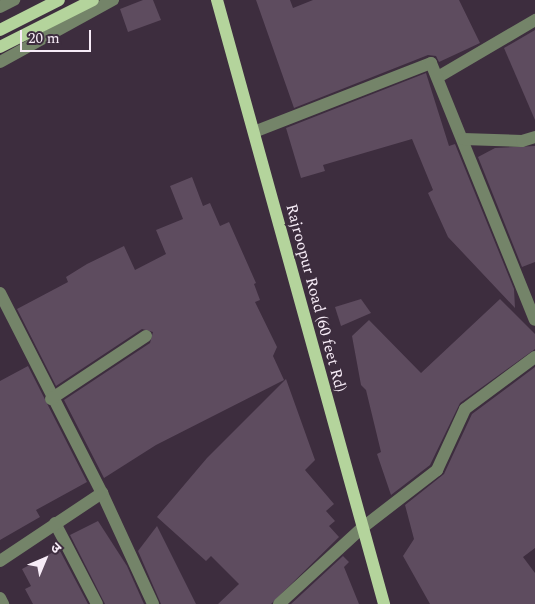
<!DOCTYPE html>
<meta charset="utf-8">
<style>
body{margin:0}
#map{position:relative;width:535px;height:604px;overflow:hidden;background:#3d2d3e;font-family:Spectral,"Noto Sans Devanagari",serif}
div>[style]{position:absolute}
.building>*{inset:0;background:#5e4c5f}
.minor>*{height:12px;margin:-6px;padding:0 6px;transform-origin:6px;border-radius:6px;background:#748469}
.major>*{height:12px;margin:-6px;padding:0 6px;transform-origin:6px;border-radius:6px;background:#b4d49c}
span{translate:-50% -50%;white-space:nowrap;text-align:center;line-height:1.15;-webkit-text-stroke:4px #3d2d3e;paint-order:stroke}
.street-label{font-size:16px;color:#f7ecf7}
.north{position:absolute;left:20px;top:534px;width:50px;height:50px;-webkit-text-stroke:4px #3d2d3e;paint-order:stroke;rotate:45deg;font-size:14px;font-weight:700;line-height:20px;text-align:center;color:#f7ecf7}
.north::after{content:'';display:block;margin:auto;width:18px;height:22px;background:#f7ecf7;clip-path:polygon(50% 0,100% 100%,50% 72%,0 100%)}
.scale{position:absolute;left:20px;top:30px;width:71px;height:22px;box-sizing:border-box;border:2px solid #f7ecf7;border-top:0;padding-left:6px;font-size:15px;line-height:18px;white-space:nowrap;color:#f7ecf7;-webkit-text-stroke:4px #3d2d3e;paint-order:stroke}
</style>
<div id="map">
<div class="building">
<i style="clip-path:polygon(143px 0,153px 0,161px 20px,128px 32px,120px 9px)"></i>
<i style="clip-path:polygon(256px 0,290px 0,293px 8px,313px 0,459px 0,480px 43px,439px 62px,436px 56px,428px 55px,294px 108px)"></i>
<i style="clip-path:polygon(535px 30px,535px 120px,504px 48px)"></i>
<i style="clip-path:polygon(426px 73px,449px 146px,455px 144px,514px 289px,515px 308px,448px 237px,428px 193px,433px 190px,412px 139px,323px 165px,325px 171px,301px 178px,286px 128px)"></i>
<i style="clip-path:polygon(535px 146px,535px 262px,522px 267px,478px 157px,495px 148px)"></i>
<i style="clip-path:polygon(192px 177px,203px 206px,210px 203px,220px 226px,229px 222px,256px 283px,254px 284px,260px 300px,255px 302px,277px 347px,273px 356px,284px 380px,156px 445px,104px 478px,64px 400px,150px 343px,153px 332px,142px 329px,56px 386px,17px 309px,68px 282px,66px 277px,87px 264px,124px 246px,135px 270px,166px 254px,156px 230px,183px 219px,170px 186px)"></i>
<i style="clip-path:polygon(361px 299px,371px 313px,341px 326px,335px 307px)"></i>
<i style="clip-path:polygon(500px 299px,535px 334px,535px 349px,460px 403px,430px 465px,391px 495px,377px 454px,381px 452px,366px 390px,361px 385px,352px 336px,369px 320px,421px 373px)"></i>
<i style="clip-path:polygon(28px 366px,87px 482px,36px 510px,40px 517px,0 540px,0 381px)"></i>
<i style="clip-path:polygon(535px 367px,535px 548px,523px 557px,535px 573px,535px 604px,430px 604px,403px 556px,414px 539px,405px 505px,444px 474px,472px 414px)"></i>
<i style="clip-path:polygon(286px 379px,315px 460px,305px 470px,334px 504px,326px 511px,335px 521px,329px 526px,339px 537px,271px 604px,218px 604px,239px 584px,211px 556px,206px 561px,157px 517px,207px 458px)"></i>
<i style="clip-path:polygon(98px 521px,127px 566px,144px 604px,105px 604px,70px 535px)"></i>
<i style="clip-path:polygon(157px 526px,196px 604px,161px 604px,138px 551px)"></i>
<i style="clip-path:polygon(59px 549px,88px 604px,33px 604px,25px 589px,31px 586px,22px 569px)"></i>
<i style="clip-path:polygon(343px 556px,349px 562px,344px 567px,359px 604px,291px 604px)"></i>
</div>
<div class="minor">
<i style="left:0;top:7px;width:16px;rotate:-27deg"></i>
<i style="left:0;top:62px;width:129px;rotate:-28.8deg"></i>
<i style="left:438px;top:77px;width:113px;rotate:-30.4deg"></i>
<i style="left:254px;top:132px;width:190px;rotate:-21.3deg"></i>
<i style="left:431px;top:63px;width:277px;rotate:68deg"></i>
<i style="left:463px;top:139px;width:59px;rotate:1.9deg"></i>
<i style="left:522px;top:141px;width:14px;rotate:-17deg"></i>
<i style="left:0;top:293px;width:225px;rotate:63deg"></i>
<i style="left:102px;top:493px;width:122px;rotate:65.3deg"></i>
<i style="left:51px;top:399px;width:114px;rotate:-33.6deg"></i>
<i style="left:55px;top:523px;width:91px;rotate:62.6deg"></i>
<i style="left:0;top:561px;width:123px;rotate:-33.7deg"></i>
<i style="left:0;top:598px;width:7px;rotate:63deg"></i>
<i style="left:279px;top:604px;width:113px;rotate:-42.5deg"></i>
<i style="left:362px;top:528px;width:95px;rotate:-37.7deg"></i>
<i style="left:437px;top:470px;width:67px;rotate:-65.3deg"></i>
<i style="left:465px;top:409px;width:87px;rotate:-36.6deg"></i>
</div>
<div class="major">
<i style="left:217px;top:0;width:627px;rotate:74.54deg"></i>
<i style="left:0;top:30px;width:66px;rotate:-27deg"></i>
<i style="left:0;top:47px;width:104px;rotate:-26.8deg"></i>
</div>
<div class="street-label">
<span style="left:316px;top:298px;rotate:75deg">Rajroopur Road (60 feet Rd)</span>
</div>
<div class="north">उ</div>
<div class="scale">20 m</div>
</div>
